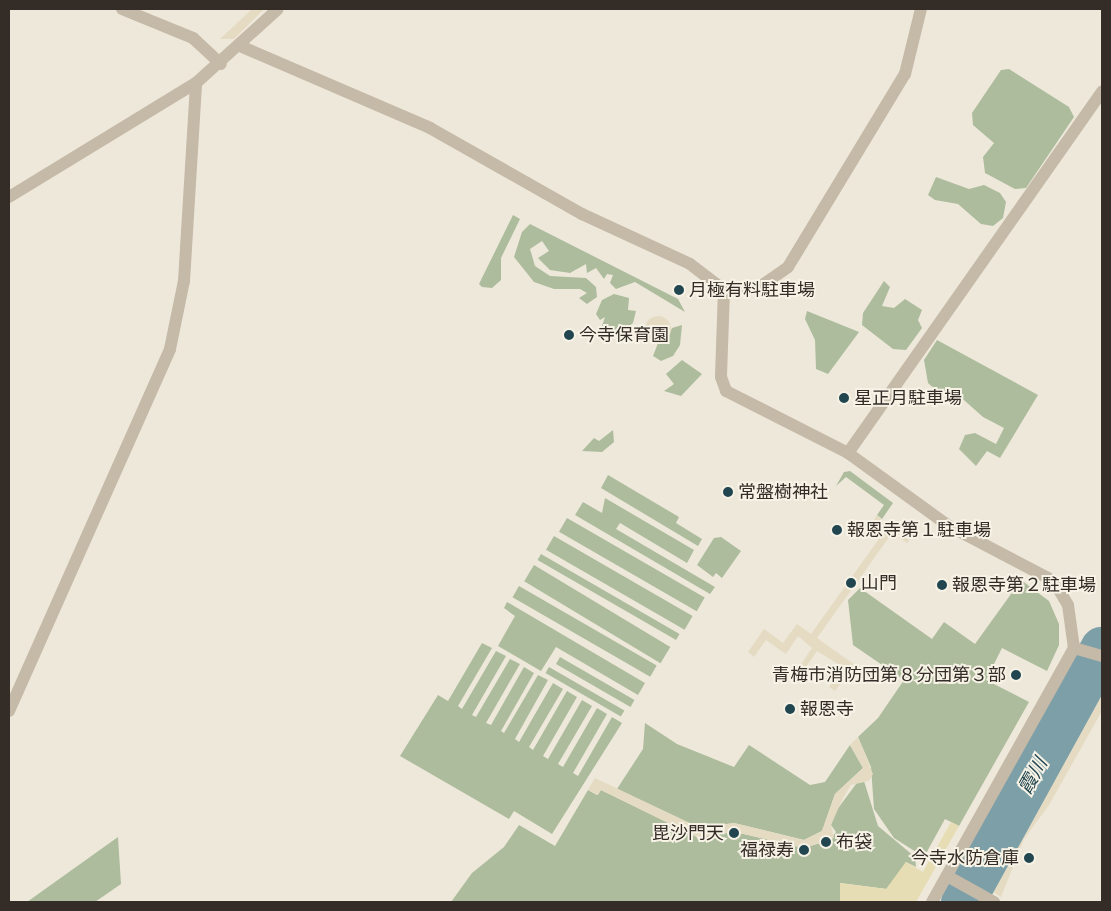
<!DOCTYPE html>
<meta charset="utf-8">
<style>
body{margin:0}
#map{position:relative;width:1111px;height:911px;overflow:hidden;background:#eee8da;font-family:"Asap Condensed","Noto Sans JP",sans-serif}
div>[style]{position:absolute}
.green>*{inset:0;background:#adbc9c;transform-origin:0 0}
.sand>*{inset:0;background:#e7ddb4}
.plaza>*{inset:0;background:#e5dbc3}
.round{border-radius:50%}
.river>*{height:44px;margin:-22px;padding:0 22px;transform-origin:22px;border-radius:22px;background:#7da0a8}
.minor>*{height:12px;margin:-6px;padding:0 6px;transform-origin:6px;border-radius:6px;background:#c5b9a8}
.dots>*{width:14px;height:14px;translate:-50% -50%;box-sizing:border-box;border:2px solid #f7f2e6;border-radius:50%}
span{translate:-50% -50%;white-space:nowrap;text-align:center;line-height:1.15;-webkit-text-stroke:4px #f7f2e6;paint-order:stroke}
.poi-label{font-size:18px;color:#332c27}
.left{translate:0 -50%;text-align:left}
.right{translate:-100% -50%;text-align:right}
.water-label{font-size:19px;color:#214650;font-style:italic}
.frame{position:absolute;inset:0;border:10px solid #332c27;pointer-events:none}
</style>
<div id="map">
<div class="green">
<i style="clip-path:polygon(1009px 69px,1069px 107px,1074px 117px,1026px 188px,1015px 189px,985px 173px,983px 157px,994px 143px,973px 125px,972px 113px,1001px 70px)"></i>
<i style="clip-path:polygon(936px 177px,969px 189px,984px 185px,1000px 193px,1006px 202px,1003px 218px,993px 226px,981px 224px,958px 204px,935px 200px,928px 195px)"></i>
<i style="clip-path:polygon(513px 215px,520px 219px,501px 258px,501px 280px,492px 288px,482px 287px,479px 284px)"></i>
<i style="clip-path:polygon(530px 224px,678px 299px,685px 312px,635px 282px,616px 289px,610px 283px,613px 275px,607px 274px,604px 279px,596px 268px,587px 273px,586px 264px,570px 273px,550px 270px,538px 258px,549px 251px,542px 241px,530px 249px,535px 266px,550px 276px,586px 278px,596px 287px,597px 297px,587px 304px,579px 298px,587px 293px,580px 289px,554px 289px,534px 282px,514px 257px,522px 232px)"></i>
<i style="clip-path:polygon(884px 281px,890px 287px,882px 306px,894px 308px,905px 299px,922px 310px,918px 320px,922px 328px,906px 350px,893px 349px,862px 325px,863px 313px)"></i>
<i style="clip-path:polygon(614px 294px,629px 298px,628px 310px,636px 311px,633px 323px,621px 333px,605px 329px,602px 326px,605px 317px,600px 320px,596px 314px,602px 300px)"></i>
<i style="clip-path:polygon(807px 311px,859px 332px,828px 374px,816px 369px,815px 340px,805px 319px)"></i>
<i style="clip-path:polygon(682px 325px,680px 345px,673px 356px,661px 361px,653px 356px,658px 343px,668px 338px,672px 328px)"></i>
<i style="clip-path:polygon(937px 340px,1038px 395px,1000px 458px,987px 451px,976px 466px,959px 449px,965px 435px,975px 433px,996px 444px,1004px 428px,983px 417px,956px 393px,940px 394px,928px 383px,924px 360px)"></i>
<i style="clip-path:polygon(682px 360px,702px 374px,681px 396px,664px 391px,674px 384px,666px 374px)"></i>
<i style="clip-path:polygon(613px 430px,614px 442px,602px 452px,582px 451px,594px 438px,599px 441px)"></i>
<i style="clip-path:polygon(850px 471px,893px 503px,882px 519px,877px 515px,884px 505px,846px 477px,836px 486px,844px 472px)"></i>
<i style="clip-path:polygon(608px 475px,679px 517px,676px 523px,702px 539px,698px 546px,601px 488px)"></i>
<i style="clip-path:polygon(605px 498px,694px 550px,687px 563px,620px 523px,616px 529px,715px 587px,710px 594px,575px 515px,583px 502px,602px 513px)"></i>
<i style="left:567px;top:518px;width:159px;height:16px;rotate:30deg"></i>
<i style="left:554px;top:536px;width:160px;height:16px;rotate:30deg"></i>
<i style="clip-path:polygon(721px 537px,741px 551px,722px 578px,716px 573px,713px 577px,697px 565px,714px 538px)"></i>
<i style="left:541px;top:554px;width:160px;height:7px;rotate:30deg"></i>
<i style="left:534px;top:565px;width:159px;height:19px;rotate:31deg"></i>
<i style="clip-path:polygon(1021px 580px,1049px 601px,1059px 624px,1059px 645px,1047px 671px,1002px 648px,986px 680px,1029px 702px,959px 826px,945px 819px,924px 857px,894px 838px,874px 809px,871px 767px,858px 737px,878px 718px,904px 680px,853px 645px,848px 600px,860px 588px,932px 639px,944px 622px,975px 644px)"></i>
<i style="left:519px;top:586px;width:159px;height:13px;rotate:30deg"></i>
<i style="clip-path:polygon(507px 602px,645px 683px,638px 695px,556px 647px,541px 671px,498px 646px,515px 616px,504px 608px)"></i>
<i style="clip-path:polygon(482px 643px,492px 648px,458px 706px,462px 709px,496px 651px,506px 656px,472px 715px,476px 717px,510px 659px,520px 664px,486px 723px,491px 725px,524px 667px,534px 673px,501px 731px,504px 733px,538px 675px,548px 680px,515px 739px,519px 742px,553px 683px,563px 689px,529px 747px,533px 750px,567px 691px,577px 697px,543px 756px,548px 759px,582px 700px,592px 706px,558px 764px,563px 767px,597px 708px,607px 714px,573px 773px,578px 776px,612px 717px,622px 723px,552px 834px,514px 811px,509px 819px,400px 756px,438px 695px,448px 701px)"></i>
<i style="left:560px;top:657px;width:86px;height:8px;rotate:30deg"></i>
<i style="left:549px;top:667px;width:87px;height:7px;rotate:30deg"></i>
<i style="clip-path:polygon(645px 723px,677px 744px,734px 767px,749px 745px,810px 785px,825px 782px,850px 745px,863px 768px,835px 794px,822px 831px,804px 840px,734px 823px,700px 828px,617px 789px,643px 749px)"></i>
<i style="clip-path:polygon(859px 780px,864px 781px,878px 826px,915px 857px,916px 867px,906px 862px,887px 889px,840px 883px,840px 902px,451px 902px,472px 873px,504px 847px,519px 825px,555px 846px,588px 790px,597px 795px,601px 790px,697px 837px,735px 832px,804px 848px,830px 840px,836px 832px,831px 825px,836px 811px)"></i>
<i style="clip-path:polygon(118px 837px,121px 884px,95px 902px,27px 902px)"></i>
</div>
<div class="sand">
<i style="clip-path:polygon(951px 822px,959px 826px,916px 902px,840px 902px,840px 883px,886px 889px,906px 862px,923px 872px)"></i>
</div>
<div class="plaza">
<i style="clip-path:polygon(252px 9px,264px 9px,234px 39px,220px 39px)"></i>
<i class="round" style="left:645px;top:316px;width:26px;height:26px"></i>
<i style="clip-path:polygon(877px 515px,890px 530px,910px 539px,907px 543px,892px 533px,817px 638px,855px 665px,835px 691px,829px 687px,843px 667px,817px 651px,802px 673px,797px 670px,812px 648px,798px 636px,786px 654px,766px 640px,754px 657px,748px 652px,764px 629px,783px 643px,797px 624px,811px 634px,886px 529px,874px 520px)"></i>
<i style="clip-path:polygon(1102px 695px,1102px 711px,1049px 805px,1024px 839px,1001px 897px,993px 892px,1010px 852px)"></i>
<i style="clip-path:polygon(858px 737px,873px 774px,869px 781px,851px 785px,843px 798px,831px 825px,834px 838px,804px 848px,735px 832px,697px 837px,601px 790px,598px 795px,588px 790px,595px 778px,700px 828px,734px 823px,804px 840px,822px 831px,835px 794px,863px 768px,850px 745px)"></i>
</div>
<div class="river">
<i style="left:963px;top:902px;width:289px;rotate:-61.2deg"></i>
</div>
<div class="minor">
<i style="left:122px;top:9px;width:77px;rotate:22.2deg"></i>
<i style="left:193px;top:38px;width:38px;rotate:43deg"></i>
<i style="left:240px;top:46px;width:207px;rotate:23.3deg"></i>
<i style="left:430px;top:128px;width:175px;rotate:29.5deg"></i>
<i style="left:582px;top:214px;width:119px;rotate:24.8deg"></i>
<i style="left:690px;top:264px;width:43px;rotate:37.4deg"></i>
<i style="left:724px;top:290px;width:87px;rotate:92deg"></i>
<i style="left:721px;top:377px;width:15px;rotate:70deg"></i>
<i style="left:726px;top:391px;width:137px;rotate:26.9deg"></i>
<i style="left:848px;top:453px;width:125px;rotate:35.9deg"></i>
<i style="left:949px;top:526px;width:112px;rotate:27.7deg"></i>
<i style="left:1048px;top:578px;width:16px;rotate:47deg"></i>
<i style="left:1059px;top:590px;width:17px;rotate:59deg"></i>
<i style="left:1068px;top:605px;width:43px;rotate:82.1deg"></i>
<i style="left:1074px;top:648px;width:291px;rotate:119.2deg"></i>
<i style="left:9px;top:197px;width:219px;rotate:-31.4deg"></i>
<i style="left:196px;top:83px;width:110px;rotate:-42.1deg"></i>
<i style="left:724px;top:290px;width:37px;rotate:-6deg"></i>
<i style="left:761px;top:286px;width:33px;rotate:-35deg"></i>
<i style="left:788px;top:267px;width:226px;rotate:-58.8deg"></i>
<i style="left:905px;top:74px;width:67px;rotate:-76.2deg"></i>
<i style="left:848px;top:453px;width:442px;rotate:-54.9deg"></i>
<i style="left:1074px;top:648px;width:29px;rotate:16deg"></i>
<i style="left:9px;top:711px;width:396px;rotate:-66deg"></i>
<i style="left:170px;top:349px;width:69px;rotate:-78.4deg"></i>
<i style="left:184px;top:281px;width:198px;rotate:-86.5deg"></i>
<i style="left:947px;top:876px;width:54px;rotate:29deg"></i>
</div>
<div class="dots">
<i style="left:679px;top:290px;background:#214650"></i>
<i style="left:569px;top:335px;background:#214650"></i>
<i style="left:844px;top:398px;background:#214650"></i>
<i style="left:728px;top:492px;background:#214650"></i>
<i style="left:837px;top:530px;background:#214650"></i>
<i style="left:851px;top:583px;background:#214650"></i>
<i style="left:942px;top:585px;background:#214650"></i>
<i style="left:1016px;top:675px;background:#214650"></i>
<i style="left:790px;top:709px;background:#214650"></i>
<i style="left:734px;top:833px;background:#214650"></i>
<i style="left:826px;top:842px;background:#214650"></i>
<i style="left:804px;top:850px;background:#214650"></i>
<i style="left:1029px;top:858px;background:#214650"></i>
</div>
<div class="poi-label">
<span class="left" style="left:689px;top:290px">月極有料駐車場</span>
<span class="left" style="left:579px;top:335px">今寺保育園</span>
<span class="left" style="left:854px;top:398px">星正月駐車場</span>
<span class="left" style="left:738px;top:492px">常盤樹神社</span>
<span class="left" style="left:847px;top:530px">報恩寺第１駐車場</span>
<span class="left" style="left:861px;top:583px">山門</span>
<span class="left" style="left:952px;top:585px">報恩寺第２駐車場</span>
<span class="right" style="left:1006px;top:675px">青梅市消防団第８分団第３部</span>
<span class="left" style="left:800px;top:709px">報恩寺</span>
<span class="right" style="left:724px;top:833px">毘沙門天</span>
<span class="left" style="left:836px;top:842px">布袋</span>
<span class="right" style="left:794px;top:850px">福禄寿</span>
<span class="right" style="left:1019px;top:858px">今寺水防倉庫</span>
</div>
<div class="water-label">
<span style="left:1033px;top:776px;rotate:-61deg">霞川</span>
</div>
<div class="frame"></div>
</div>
